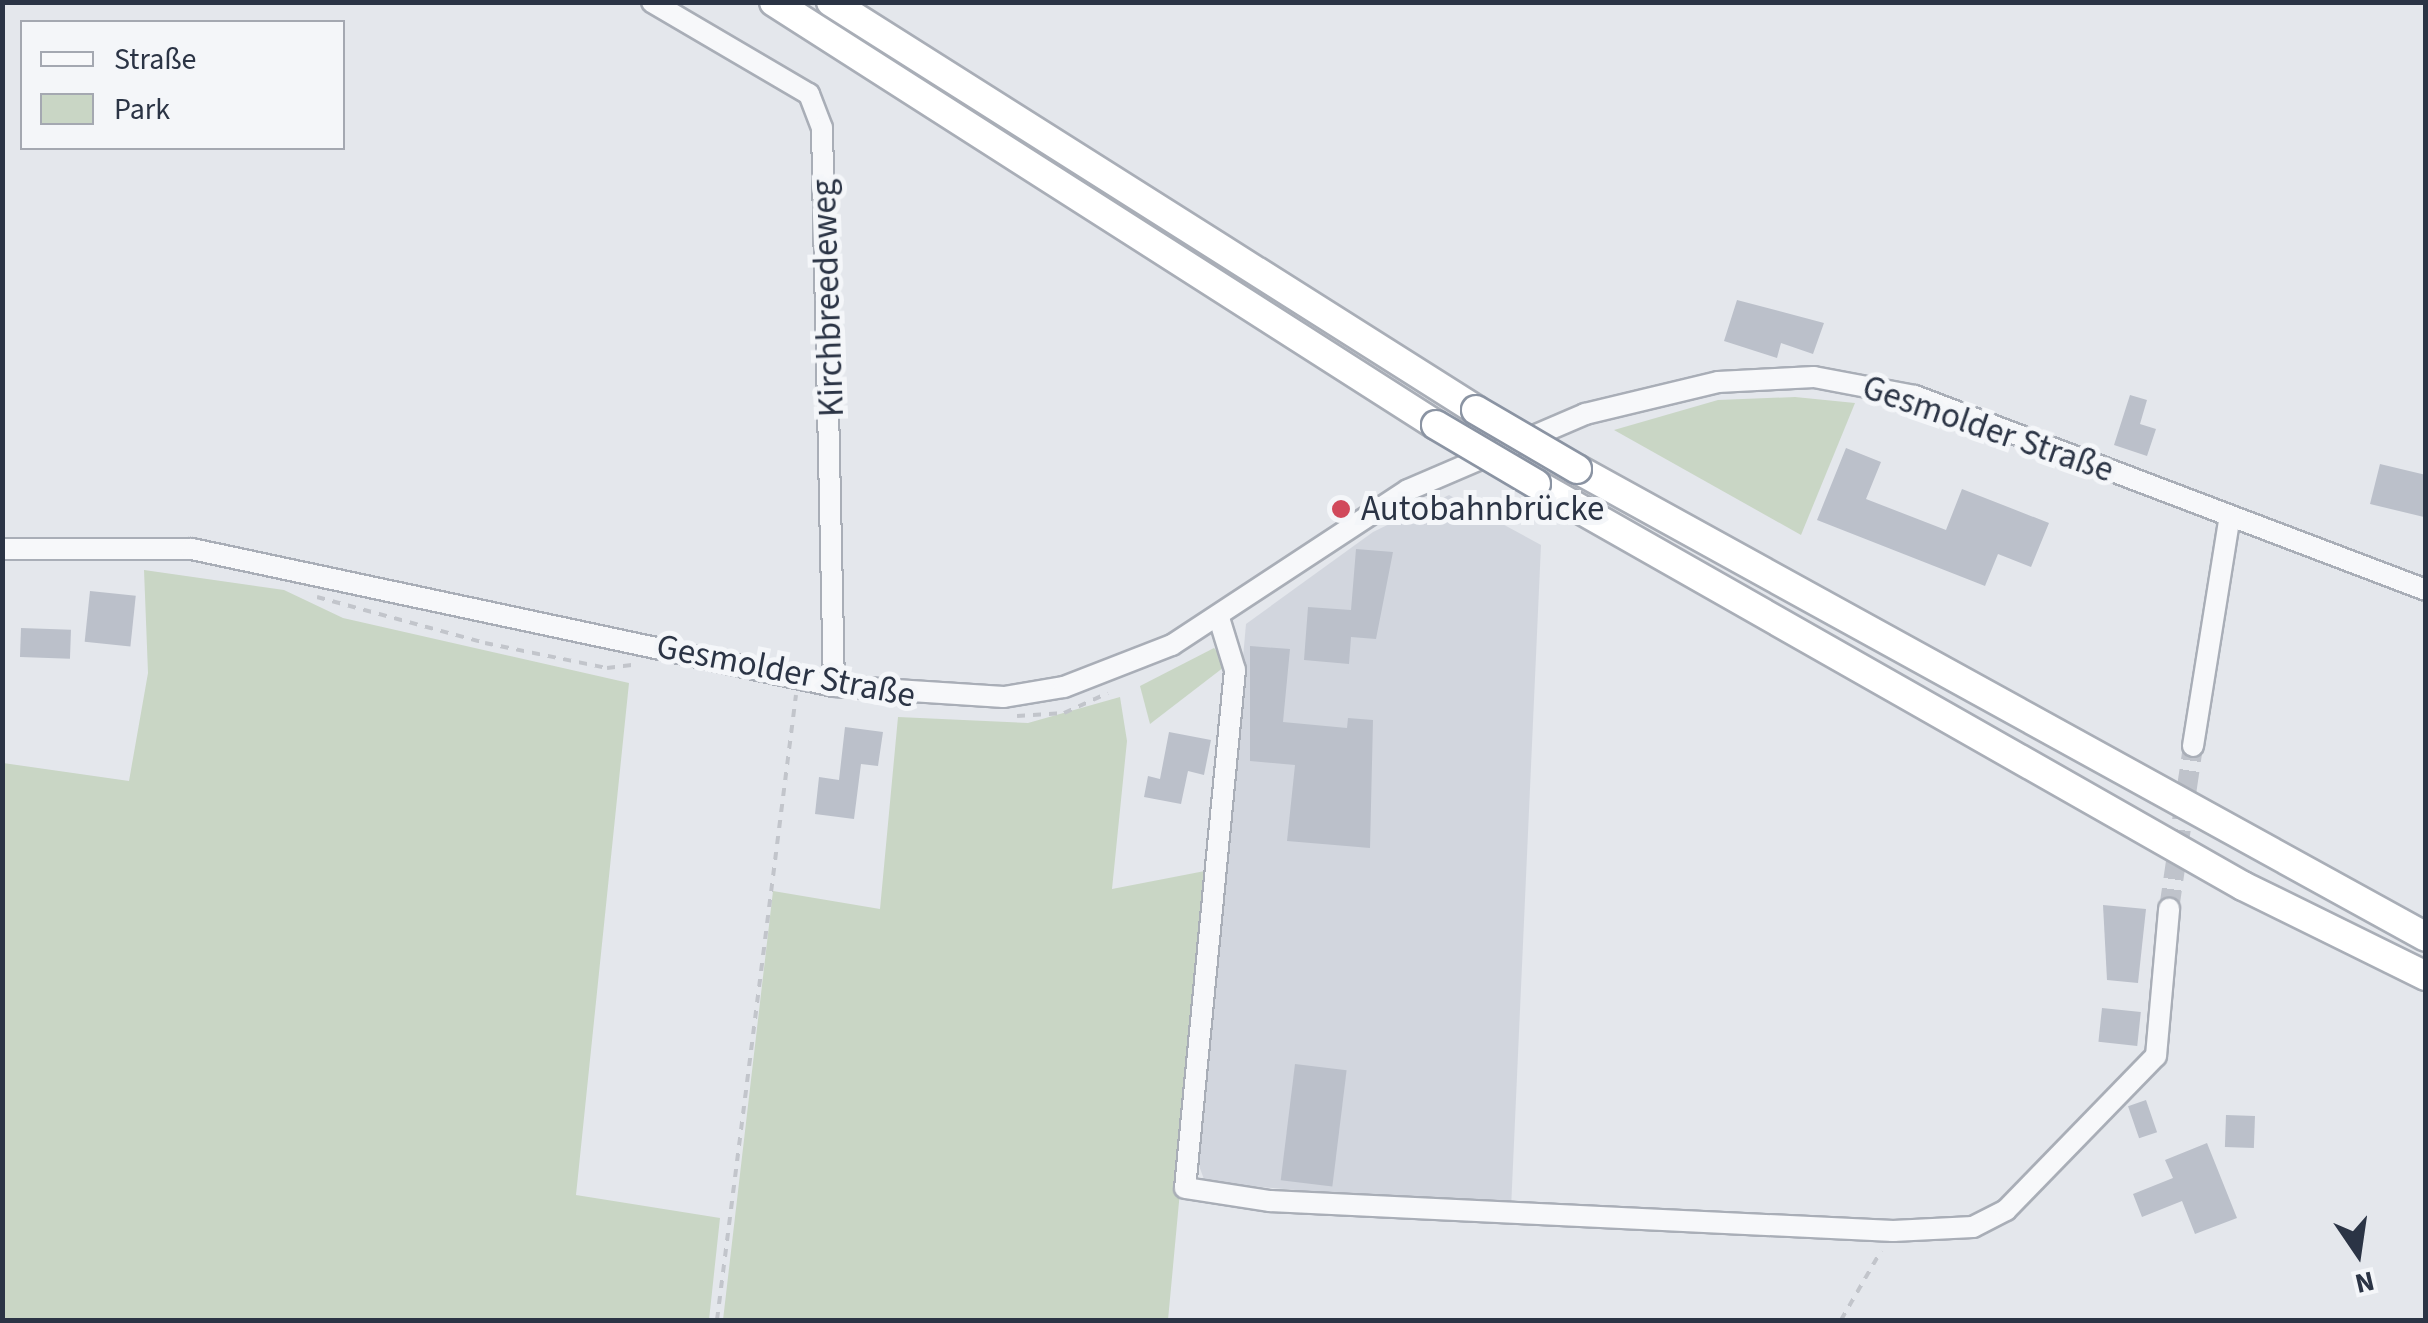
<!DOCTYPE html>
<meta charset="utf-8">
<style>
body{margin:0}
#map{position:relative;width:2428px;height:1323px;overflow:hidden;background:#e4e7ec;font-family:"Source Sans 3",sans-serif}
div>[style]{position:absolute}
.built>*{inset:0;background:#d2d6de}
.green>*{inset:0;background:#c9d6c5}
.building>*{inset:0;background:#bbc0ca;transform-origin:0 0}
.minor-tunnel>*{height:20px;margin-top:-10px;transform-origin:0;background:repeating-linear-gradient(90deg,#bfc3cb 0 20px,transparent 0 30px)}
.path>*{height:4px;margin-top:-2px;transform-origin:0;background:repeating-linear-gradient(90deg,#c2c5cb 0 8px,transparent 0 16px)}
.roads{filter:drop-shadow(2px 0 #a9aeb7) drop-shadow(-2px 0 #a9aeb7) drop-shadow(0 2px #a9aeb7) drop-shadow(0 -2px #a9aeb7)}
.minor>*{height:20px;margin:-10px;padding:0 10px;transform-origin:10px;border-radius:10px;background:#f7f8fa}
.highway>*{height:28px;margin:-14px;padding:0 14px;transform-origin:14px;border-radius:14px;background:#fff}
.bridges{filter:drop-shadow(2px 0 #8b94a3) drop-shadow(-2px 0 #8b94a3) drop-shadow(0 2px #8b94a3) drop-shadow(0 -2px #8b94a3)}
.highway-bridge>*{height:28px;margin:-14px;padding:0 14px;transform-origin:14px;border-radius:14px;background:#fff}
.dots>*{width:28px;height:28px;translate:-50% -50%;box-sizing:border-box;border:5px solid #f4f6f9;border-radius:50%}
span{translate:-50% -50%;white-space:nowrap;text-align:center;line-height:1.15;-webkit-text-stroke:10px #f4f6f9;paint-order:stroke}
.street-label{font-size:35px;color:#2b3445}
.poi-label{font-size:35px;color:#2b3445}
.left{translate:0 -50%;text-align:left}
.frame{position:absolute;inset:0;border:5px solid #2b3445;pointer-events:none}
.legend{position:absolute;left:20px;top:20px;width:325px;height:130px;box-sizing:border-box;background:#f4f6f9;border:2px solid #a4a8b1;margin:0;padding:12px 18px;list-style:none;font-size:30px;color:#2b3445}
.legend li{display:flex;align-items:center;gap:20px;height:50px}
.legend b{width:50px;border:2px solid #a4a8b1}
.north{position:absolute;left:2308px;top:1203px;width:100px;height:100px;-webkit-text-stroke:8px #f4f6f9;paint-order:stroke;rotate:167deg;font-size:28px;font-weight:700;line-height:40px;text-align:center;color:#2b3445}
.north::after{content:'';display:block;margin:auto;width:35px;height:45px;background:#2b3445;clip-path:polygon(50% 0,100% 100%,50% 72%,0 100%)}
</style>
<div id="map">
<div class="built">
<i style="clip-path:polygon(1449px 495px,1541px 545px,1511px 1209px,1205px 1182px,1198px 1163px,1246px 624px,1373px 532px)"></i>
</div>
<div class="green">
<i style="clip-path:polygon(1795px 397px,1855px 403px,1801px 535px,1614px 430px,1718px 400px)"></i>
<i style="clip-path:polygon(144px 570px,284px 590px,343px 618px,629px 683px,576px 1195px,720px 1218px,709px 1320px,3px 1320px,3px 763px,129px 781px,148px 673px)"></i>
<i style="clip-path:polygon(1214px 648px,1228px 664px,1150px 724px,1140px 686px)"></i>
<i style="clip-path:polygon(1120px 697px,1127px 741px,1112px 889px,1210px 870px,1168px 1320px,723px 1320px,773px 891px,880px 909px,898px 717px,1028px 723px)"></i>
</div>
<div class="building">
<i style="clip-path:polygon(1737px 300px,1824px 323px,1813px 354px,1781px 343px,1777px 358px,1724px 341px)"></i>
<i style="clip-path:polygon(2130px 395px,2147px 400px,2140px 424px,2156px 429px,2147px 456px,2114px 445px)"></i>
<i style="clip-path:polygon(1846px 448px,1881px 462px,1866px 499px,1946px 530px,1962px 489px,2049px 523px,2031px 567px,1998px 554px,1985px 586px,1817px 520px)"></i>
<i style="clip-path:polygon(2380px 464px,2426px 475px,2424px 517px,2370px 504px)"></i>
<i style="clip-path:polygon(1356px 549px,1393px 552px,1376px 639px,1351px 637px,1349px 664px,1304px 660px,1308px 607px,1351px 610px)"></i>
<i style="left:90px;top:591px;width:46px;height:51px;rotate:6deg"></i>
<i style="left:21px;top:628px;width:50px;height:29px;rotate:2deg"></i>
<i style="clip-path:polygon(1250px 646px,1290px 649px,1283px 722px,1347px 728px,1348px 718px,1373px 720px,1370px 848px,1287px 841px,1295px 765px,1250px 761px)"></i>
<i style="clip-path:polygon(845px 727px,883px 732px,878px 766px,861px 764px,854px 819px,815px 814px,819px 777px,839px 780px)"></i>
<i style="clip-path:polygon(1169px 732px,1211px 740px,1204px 775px,1188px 771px,1181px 804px,1144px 797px,1148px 776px,1160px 779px)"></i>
<i style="clip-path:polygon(2103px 905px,2146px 909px,2138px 983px,2107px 980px)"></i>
<i style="left:2102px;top:1008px;width:39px;height:34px;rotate:6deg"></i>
<i style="left:1295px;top:1064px;width:52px;height:117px;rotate:7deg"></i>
<i style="left:2146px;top:1100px;width:34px;height:19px;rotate:71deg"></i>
<i style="left:2226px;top:1115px;width:29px;height:32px;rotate:2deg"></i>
<i style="clip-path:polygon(2207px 1143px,2237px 1218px,2195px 1234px,2182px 1201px,2142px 1217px,2133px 1194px,2173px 1178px,2165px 1160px)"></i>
</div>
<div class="minor-tunnel">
<i style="left:2169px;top:909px;width:165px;rotate:-81.6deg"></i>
</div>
<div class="path">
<i style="left:317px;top:597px;width:174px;rotate:15.3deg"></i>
<i style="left:485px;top:643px;width:125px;rotate:11.6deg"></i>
<i style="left:607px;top:668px;width:31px;rotate:-7deg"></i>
<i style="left:1017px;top:716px;width:47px;rotate:-3.7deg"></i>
<i style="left:1064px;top:713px;width:48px;rotate:-24.4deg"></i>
<i style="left:717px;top:1320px;width:630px;rotate:-82.8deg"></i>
<i style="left:1841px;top:1320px;width:80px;rotate:-59.9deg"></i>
</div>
<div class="roads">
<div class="minor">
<i style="left:652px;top:2px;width:182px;rotate:30.4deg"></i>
<i style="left:809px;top:94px;width:36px;rotate:69deg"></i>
<i style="left:822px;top:128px;width:558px;rotate:88.77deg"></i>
<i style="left:2px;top:549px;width:190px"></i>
<i style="left:192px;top:549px;width:656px;rotate:12.05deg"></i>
<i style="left:834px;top:686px;width:170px;rotate:3.7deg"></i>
<i style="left:1004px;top:697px;width:61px;rotate:-9.5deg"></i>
<i style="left:1064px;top:687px;width:116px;rotate:-21.3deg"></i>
<i style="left:1172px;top:645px;width:282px;rotate:-33.3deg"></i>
<i style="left:1408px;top:490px;width:193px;rotate:-23.2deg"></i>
<i style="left:1585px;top:414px;width:137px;rotate:-13.5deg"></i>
<i style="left:1718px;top:382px;width:96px;rotate:-3deg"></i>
<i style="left:1814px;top:377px;width:103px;rotate:10.7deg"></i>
<i style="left:1915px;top:396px;width:547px;rotate:20.79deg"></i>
<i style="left:1219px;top:618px;width:54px;rotate:72.9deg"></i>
<i style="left:1235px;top:670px;width:520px;rotate:95.51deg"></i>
<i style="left:1185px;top:1188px;width:86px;rotate:8.7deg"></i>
<i style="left:1270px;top:1201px;width:624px;rotate:2.76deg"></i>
<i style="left:1893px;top:1231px;width:80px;rotate:-2.9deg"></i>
<i style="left:1973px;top:1227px;width:37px;rotate:-27deg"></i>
<i style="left:2006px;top:1210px;width:215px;rotate:-45.8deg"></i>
<i style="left:2156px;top:1056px;width:148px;rotate:-84.9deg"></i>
<i style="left:2193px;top:746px;width:233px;rotate:-80.9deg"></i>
</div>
<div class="highway">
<i style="left:774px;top:2px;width:786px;rotate:32.58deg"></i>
<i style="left:831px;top:2px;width:763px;rotate:32.32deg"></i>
<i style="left:1577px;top:469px;width:969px;rotate:28.87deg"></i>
<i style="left:1536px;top:484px;width:813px;rotate:29.62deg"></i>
<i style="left:2243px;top:886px;width:204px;rotate:26.2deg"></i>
</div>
</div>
<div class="bridges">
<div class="highway-bridge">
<i style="left:1476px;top:410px;width:117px;rotate:30.3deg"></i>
<i style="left:1436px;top:425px;width:116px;rotate:30.5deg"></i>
</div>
</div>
<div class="dots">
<i style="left:1341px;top:509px;background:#d1495b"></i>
</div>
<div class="street-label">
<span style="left:828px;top:298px;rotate:-92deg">Kirchbreedeweg</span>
<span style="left:1988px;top:429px;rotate:19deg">Gesmolder Straße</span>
<span style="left:786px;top:671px;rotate:11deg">Gesmolder Straße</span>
</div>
<div class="poi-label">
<span class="left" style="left:1361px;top:509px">Autobahnbrücke</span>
</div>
<div class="frame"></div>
<ul class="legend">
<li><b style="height:12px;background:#f7f8fa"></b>Straße</li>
<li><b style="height:28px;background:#c9d6c5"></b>Park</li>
</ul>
<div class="north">N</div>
</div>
